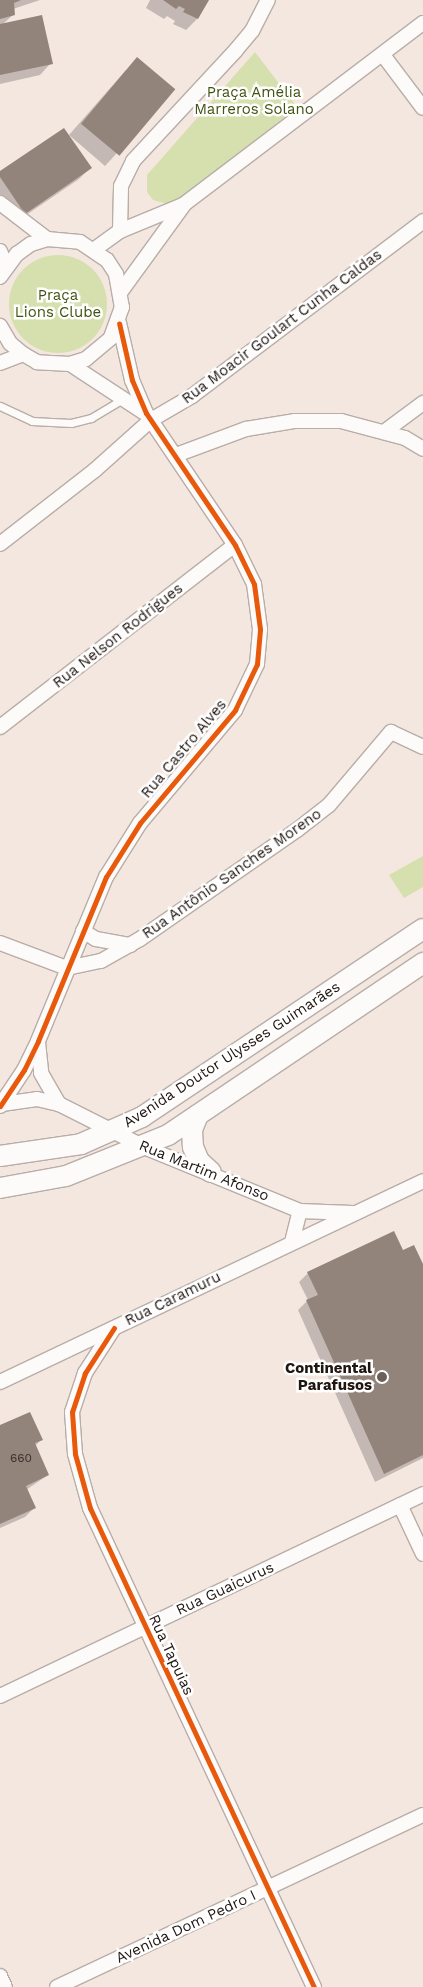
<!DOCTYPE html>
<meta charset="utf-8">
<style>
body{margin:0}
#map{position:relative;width:423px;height:1987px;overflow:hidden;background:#f4e7e0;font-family:"Work Sans",sans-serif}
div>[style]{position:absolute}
.green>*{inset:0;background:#d5e0ae}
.round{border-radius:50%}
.shadow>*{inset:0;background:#0003}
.building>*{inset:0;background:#92837b;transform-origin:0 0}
.roads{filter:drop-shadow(1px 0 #b8ada7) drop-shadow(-1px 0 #b8ada7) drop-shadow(0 1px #b8ada7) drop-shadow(0 -1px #b8ada7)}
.lane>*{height:7px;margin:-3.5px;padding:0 3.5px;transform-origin:3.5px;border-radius:3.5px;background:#fdfbfa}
.street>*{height:14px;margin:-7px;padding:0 7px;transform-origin:7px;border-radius:7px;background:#fdfbfa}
.secondary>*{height:20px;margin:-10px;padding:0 10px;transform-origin:10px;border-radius:10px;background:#fdfbfa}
.cycleway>*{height:5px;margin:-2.5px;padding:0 2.5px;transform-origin:2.5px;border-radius:2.5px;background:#e8590c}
.dots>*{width:14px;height:14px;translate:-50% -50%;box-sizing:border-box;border:2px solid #fff;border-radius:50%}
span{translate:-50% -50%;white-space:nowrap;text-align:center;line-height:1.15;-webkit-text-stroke:5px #fff;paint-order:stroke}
.number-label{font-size:12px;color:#3c312c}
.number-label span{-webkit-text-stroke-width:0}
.park-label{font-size:15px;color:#3f530f}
.street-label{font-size:15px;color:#201611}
.poi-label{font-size:15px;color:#201611;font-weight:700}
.right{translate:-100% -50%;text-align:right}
</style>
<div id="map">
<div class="green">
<i style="clip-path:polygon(255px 52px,297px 107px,202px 184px,171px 205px,153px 200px,147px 192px,147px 175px)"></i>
<i class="round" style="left:9px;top:255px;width:98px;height:98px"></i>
<i style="clip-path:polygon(423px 856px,423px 887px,404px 898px,389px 875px)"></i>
</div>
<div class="shadow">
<i style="clip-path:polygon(0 0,40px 0,13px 9px,14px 14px,3px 24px,51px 63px,40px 75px,0 84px)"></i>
<i style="clip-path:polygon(150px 0,207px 0,197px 19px,186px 30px,173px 24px,175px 21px,167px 16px,164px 19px,146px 8px)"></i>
<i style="clip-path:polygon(126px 70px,116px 154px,105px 166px,69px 135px)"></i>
<i style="clip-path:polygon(90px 168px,79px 179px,13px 224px,0 205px,0 173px)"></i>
<i style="clip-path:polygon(403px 1252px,423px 1267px,423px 1458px,375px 1482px,298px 1310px,308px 1300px,299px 1282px,308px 1273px)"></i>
<i style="clip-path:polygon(0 1427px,42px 1439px,35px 1446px,48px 1475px,26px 1490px,34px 1508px,25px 1517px,0 1528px)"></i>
</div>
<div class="building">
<i style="clip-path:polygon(0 0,21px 0,14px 3px,15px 15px,0 19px)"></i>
<i style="clip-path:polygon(163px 0,209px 0,198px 19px,183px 12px,185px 9px,179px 6px,176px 9px)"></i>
<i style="clip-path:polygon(42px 15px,53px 64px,0 75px,0 24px)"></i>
<i style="left:137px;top:57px;width:50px;height:87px;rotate:40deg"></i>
<i style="clip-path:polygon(64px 128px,92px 168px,25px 214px,0 177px,0 171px)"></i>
<i style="clip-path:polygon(394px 1231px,403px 1250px,414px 1245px,423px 1264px,423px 1455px,384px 1474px,306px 1300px,318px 1295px,307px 1272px)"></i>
<i style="clip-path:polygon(30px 1412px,43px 1440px,35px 1443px,49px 1475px,26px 1486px,36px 1508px,0 1524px,0 1425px)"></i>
</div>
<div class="roads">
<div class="lane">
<i style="left:0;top:406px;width:35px;rotate:25deg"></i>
<i style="left:32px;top:421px;width:39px;rotate:3deg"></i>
<i style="left:71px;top:423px;width:21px;rotate:-14deg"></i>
<i style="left:91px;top:418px;width:39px;rotate:-31deg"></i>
</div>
<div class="street">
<i style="left:383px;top:55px;width:66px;rotate:53deg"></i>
<i style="left:0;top:203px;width:59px;rotate:37.5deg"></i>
<i style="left:120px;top:231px;width:45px;rotate:-88.7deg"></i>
<i style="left:121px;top:186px;width:28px;rotate:-64deg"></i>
<i style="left:133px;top:161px;width:151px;rotate:-47.1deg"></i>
<i style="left:236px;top:50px;width:25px;rotate:-50deg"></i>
<i style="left:252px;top:31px;width:35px;rotate:-63deg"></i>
<i style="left:95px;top:249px;width:31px;rotate:-36deg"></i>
<i style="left:120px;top:231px;width:68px;rotate:-22.4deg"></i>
<i style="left:183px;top:205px;width:301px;rotate:-37.2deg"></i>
<i style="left:0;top:251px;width:16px;rotate:68deg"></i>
<i style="left:0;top:277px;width:29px;rotate:-54deg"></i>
<i style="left:17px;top:254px;width:17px;rotate:-36deg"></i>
<i style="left:31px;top:244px;width:17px;rotate:-17deg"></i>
<i style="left:47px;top:239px;width:33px;rotate:5deg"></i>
<i style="left:80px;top:242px;width:32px;rotate:34deg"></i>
<i style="left:107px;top:260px;width:17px;rotate:57deg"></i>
<i style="left:116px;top:274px;width:34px;rotate:80deg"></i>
<i style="left:122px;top:307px;width:33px;rotate:110deg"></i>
<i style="left:111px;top:338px;width:33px;rotate:140deg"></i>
<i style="left:86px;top:359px;width:17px;rotate:163deg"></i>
<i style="left:70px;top:364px;width:33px;rotate:-177deg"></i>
<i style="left:37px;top:362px;width:16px;rotate:-150deg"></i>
<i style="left:23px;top:354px;width:17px;rotate:-140deg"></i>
<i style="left:10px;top:343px;width:20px;rotate:-120deg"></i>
<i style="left:122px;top:290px;width:104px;rotate:-54deg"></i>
<i style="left:0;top:363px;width:25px;rotate:-21deg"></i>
<i style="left:70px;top:364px;width:90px;rotate:33.2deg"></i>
<i style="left:384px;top:432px;width:49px;rotate:-36.6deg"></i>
<i style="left:176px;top:455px;width:75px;rotate:-20.4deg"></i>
<i style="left:246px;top:429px;width:50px;rotate:-9.3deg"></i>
<i style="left:295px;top:421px;width:46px"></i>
<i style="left:341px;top:421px;width:66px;rotate:14.9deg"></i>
<i style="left:405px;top:438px;width:21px;rotate:31deg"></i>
<i style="left:0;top:544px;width:120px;rotate:-37.9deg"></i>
<i style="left:95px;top:470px;width:75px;rotate:-41.8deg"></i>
<i style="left:151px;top:420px;width:48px;rotate:-30.3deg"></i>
<i style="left:192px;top:396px;width:290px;rotate:-37.1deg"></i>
<i style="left:0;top:727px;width:297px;rotate:-37.8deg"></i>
<i style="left:83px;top:931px;width:15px;rotate:32deg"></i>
<i style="left:96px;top:939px;width:35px;rotate:10deg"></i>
<i style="left:0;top:943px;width:72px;rotate:20.5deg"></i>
<i style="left:67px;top:968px;width:35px;rotate:-12deg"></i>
<i style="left:101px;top:961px;width:45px;rotate:-29.4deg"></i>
<i style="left:140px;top:939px;width:191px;rotate:-34.8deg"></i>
<i style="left:297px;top:830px;width:41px;rotate:-38deg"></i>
<i style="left:329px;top:805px;width:96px;rotate:-49.7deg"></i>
<i style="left:391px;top:732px;width:35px;rotate:25deg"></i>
<i style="left:38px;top:1042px;width:31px;rotate:84deg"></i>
<i style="left:41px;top:1073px;width:36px;rotate:60deg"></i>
<i style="left:2px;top:1104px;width:35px;rotate:-8deg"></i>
<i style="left:37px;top:1099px;width:23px;rotate:13deg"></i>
<i style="left:59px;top:1104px;width:95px;rotate:26.8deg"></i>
<i style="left:144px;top:1147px;width:169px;rotate:22.3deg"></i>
<i style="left:300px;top:1211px;width:52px;rotate:2.2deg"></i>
<i style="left:0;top:1106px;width:43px;rotate:-56.3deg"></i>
<i style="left:24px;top:1070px;width:32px;rotate:-64deg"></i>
<i style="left:38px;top:1041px;width:178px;rotate:-67.5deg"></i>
<i style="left:106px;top:877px;width:64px;rotate:-57.8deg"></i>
<i style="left:140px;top:823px;width:148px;rotate:-49.9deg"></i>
<i style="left:235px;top:710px;width:51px;rotate:-64.4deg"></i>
<i style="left:257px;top:664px;width:35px;rotate:-85deg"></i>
<i style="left:260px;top:629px;width:45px;rotate:-97.6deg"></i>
<i style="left:254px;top:584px;width:43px;rotate:-116deg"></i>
<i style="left:235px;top:545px;width:159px;rotate:-124deg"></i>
<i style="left:146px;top:413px;width:36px;rotate:-113deg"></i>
<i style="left:132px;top:380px;width:58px;rotate:-102.8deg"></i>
<i style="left:292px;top:1242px;width:32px;rotate:-76deg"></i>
<i style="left:114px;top:1328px;width:54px;rotate:122.8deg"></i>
<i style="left:85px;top:1373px;width:41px;rotate:108.4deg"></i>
<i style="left:72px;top:1412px;width:42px;rotate:85.9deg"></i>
<i style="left:75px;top:1454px;width:56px;rotate:74.5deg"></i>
<i style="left:90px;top:1508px;width:529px;rotate:64.94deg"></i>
<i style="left:0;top:1382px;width:468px;rotate:-25.4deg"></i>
<i style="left:400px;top:1505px;width:54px;rotate:64.9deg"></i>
<i style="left:0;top:1696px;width:469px;rotate:-25.5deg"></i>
<i style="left:0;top:1976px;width:12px;rotate:66deg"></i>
<i style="left:57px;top:1987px;width:404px;rotate:-25.2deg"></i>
</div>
<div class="secondary">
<i style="left:198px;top:1115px;width:16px;rotate:112deg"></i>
<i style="left:192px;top:1130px;width:17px;rotate:87deg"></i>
<i style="left:193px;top:1147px;width:15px;rotate:67deg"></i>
<i style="left:199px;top:1161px;width:16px;rotate:43deg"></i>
<i style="left:0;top:1156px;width:82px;rotate:-8.4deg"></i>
<i style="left:81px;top:1144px;width:67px;rotate:-23.9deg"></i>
<i style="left:142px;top:1117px;width:338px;rotate:-33.8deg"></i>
<i style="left:0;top:1188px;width:67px;rotate:-10.3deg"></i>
<i style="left:66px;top:1176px;width:110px;rotate:-21.9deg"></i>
<i style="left:168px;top:1135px;width:308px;rotate:-34deg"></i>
</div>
</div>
<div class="cycleway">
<i style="left:0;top:1106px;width:43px;rotate:-56.3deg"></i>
<i style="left:24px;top:1070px;width:32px;rotate:-64deg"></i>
<i style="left:38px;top:1041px;width:178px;rotate:-67.5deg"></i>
<i style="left:106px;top:877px;width:64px;rotate:-57.8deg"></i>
<i style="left:140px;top:823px;width:148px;rotate:-49.9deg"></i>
<i style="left:235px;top:710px;width:51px;rotate:-64.4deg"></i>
<i style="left:257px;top:664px;width:35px;rotate:-85deg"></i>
<i style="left:260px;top:629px;width:45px;rotate:-97.6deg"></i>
<i style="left:254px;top:584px;width:43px;rotate:-116deg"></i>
<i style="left:235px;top:545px;width:159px;rotate:-124deg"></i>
<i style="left:146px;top:413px;width:36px;rotate:-113deg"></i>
<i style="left:132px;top:380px;width:58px;rotate:-102.8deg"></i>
<i style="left:114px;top:1328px;width:54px;rotate:122.8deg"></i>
<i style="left:85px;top:1373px;width:41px;rotate:108.4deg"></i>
<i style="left:72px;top:1412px;width:42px;rotate:85.9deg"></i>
<i style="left:75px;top:1454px;width:56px;rotate:74.5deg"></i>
<i style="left:90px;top:1508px;width:529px;rotate:64.94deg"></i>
</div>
<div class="dots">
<i style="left:382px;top:1377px;background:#6a5f59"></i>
</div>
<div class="number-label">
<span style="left:21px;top:1459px">660</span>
</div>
<div class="park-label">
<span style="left:254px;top:101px">Praça Amélia<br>Marreros Solano</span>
<span style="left:58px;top:304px">Praça<br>Lions Clube</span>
</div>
<div class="street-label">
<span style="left:282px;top:327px;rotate:-37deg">Rua Moacir Goulart Cunha Caldas</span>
<span style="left:118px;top:636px;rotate:-38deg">Rua Nelson Rodrigues</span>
<span style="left:184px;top:749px;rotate:-50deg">Rua Castro Alves</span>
<span style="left:232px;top:874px;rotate:-35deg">Rua Antônio Sanches Moreno</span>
<span style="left:232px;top:1055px;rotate:-33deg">Avenida Doutor Ulysses Guimarães</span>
<span style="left:204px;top:1171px;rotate:22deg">Rua Martim Afonso</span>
<span style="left:173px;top:1299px;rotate:-26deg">Rua Caramuru</span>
<span style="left:225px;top:1589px;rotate:-25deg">Rua Guaicurus</span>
<span style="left:171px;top:1655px;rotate:65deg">Rua Tapuias</span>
<span style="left:186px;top:1927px;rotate:-25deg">Avenida Dom Pedro I</span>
</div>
<div class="poi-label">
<span class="right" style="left:372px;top:1377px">Continental<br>Parafusos</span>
</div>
</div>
